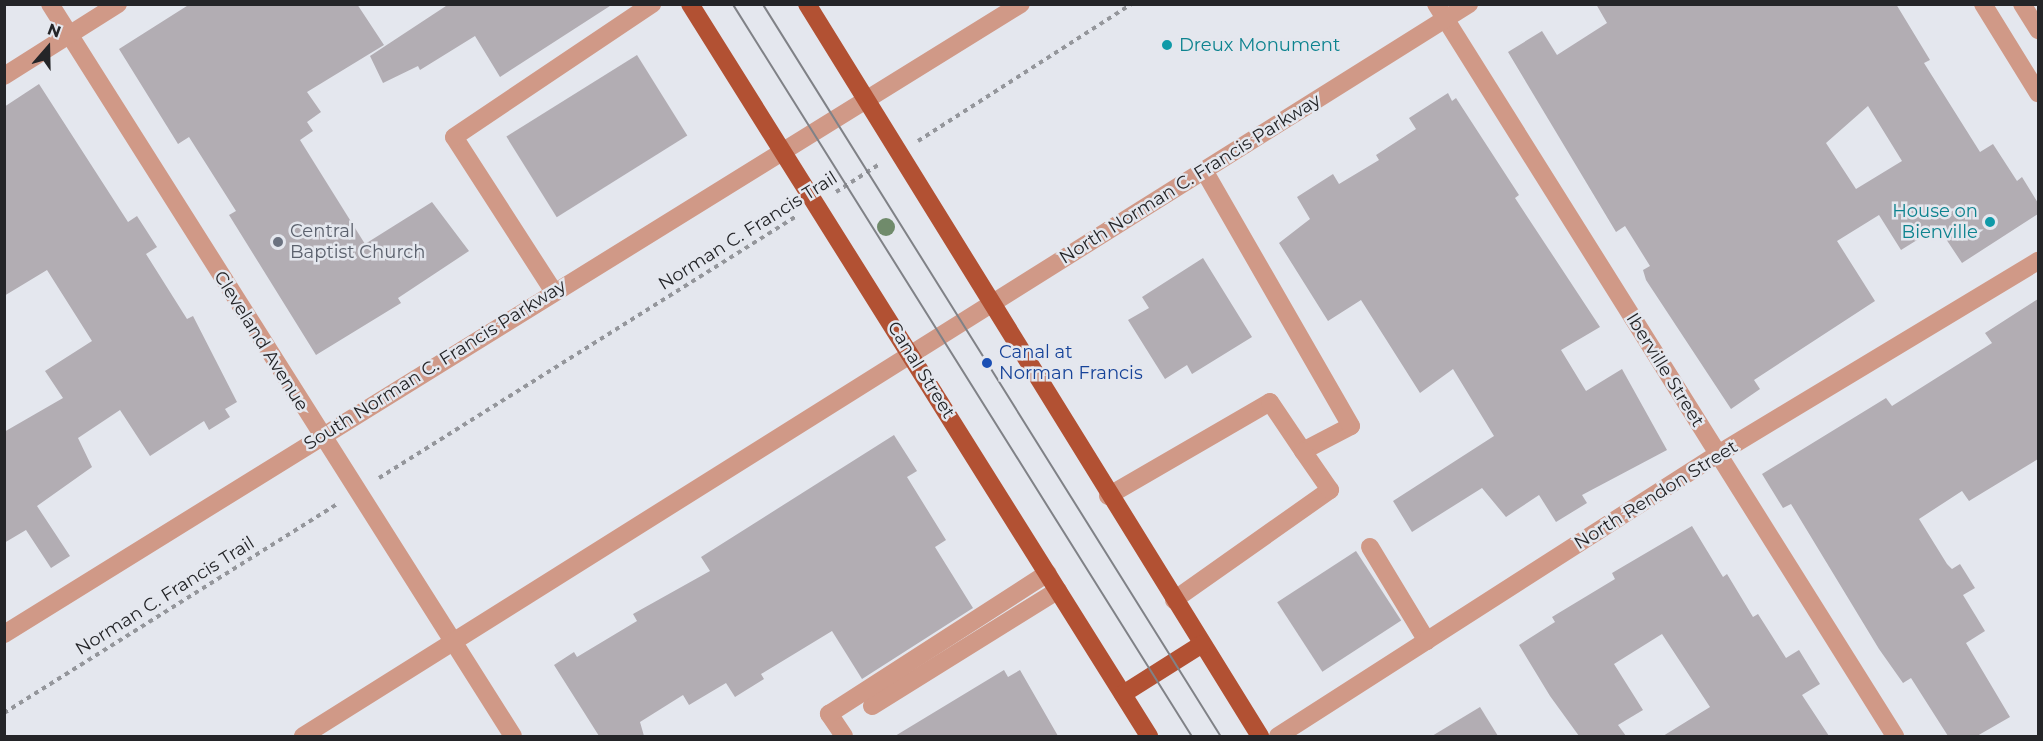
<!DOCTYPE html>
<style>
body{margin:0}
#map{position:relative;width:2043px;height:741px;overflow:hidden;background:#e4e7ee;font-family:Montserrat,sans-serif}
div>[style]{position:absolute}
.building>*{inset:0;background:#b2adb3;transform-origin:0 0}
.path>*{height:4px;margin-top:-2px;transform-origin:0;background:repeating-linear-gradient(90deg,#94969b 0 4.5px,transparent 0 9px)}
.minor>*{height:18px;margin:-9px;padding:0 9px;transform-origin:9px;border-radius:9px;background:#d09987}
.major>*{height:18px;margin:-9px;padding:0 9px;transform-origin:9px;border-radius:9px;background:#b25133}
.tram>*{height:1.5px;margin:-0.75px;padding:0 0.75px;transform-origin:0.75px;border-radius:0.75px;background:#808287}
.trees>*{width:18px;height:18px;margin:-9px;border-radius:50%;background:#708b6b}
.dots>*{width:16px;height:16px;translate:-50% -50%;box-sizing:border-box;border:3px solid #e4e7ee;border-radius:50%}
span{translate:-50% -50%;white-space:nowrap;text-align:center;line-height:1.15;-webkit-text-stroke:5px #e4e7ee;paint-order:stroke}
.culture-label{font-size:18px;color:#0d838f}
.left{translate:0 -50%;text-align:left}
.right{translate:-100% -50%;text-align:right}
.street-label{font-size:18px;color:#242528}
.worship-label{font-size:18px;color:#5b616d}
.transit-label{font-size:18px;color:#164399}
.frame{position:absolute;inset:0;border:6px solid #242528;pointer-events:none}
.north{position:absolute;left:18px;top:18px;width:60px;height:60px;-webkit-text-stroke:4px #e4e7ee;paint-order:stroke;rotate:20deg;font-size:16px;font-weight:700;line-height:24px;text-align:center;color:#242528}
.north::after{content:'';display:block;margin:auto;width:21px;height:27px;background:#242528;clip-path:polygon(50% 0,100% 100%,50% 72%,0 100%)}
</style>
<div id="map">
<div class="building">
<i style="clip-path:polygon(190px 4px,357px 4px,384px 45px,307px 92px,321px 112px,307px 122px,313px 131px,300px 140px,365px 244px,432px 202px,469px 251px,398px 298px,401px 303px,316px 355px,229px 215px,236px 211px,189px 137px,178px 144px,119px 49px)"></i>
<i style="clip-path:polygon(449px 4px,613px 4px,500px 77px,475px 36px,420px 70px,418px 66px,383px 83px,370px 56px)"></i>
<i style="clip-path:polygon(evenodd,1596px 4px,1896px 4px,1930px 60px,1924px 63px,1980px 152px,1993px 144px,2017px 181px,2022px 177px,2038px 203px,2038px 214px,1962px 263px,1938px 227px,1901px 250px,1879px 215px,1837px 241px,1875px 301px,1754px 380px,1760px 389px,1731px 409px,1646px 280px,1643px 270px,1650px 266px,1625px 226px,1616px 232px,1508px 52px,1542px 31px,1557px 55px,1607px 23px,1596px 4px,1868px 106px,1902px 161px,1856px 189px,1826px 143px,1868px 106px)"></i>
<i style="left:637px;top:55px;width:95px;height:154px;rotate:58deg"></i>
<i style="clip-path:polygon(39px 84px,128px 222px,137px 216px,157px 247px,146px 254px,187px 319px,193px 316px,237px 402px,225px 409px,230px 417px,209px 430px,204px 421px,150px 456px,120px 410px,78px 438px,92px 467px,37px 506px,70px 556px,51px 568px,26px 530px,4px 543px,4px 432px,63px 398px,45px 371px,92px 341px,47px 270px,4px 296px,4px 107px)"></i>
<i style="clip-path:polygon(1448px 93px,1452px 101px,1456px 98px,1519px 195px,1515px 198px,1600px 327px,1561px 350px,1586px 391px,1622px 369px,1667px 450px,1582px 495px,1587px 503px,1556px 522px,1539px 495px,1506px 517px,1482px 488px,1412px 532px,1393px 501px,1494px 436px,1453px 369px,1420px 393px,1361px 300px,1328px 321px,1279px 243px,1310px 219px,1297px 197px,1333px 174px,1339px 184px,1379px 160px,1376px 155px,1416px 129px,1409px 118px)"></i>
<i style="clip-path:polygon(1203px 258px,1252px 337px,1192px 374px,1187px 365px,1165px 379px,1128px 320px,1149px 308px,1142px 297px)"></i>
<i style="clip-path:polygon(2038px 299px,2038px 459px,1969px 501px,1962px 491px,1919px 519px,1947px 564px,1952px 569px,1960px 564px,1975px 588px,1963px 595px,1985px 631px,1966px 643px,2010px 717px,1977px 736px,1948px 736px,1911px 678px,1903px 683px,1879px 649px,1791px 504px,1783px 508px,1762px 474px,1886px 398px,1892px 406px,1992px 343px,1985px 333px)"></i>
<i style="clip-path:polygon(894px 435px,917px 471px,907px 477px,946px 540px,935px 547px,973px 608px,862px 679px,832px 631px,761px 674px,764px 679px,735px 697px,726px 683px,689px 705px,683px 695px,640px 722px,644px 736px,599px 736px,554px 665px,574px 652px,577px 657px,637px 621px,633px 614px,710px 571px,701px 557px)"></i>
<i style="clip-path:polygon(1692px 526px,1723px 577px,1727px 574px,1753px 617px,1758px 614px,1786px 658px,1799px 650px,1820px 684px,1802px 695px,1829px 736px,1663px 736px,1710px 707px,1662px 634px,1614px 664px,1643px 710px,1618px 725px,1626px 736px,1579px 736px,1550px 696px,1519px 645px,1555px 622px,1552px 617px,1615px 579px,1612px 573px)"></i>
<i style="left:1356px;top:551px;width:83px;height:94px;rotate:57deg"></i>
<i style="clip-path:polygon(1004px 670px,1008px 677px,1020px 670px,1058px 736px,895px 736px)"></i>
<i style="clip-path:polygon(1480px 707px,1498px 736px,1432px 736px)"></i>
</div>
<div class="path">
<i style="left:918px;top:141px;width:253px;rotate:-32.7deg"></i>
<i style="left:836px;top:192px;width:50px;rotate:-32.7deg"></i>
<i style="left:379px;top:478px;width:493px;rotate:-32.1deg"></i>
<i style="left:4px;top:713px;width:395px;rotate:-32.1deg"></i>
</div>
<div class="minor">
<i style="left:50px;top:4px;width:866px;rotate:57.69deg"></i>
<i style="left:1436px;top:4px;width:864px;rotate:57.91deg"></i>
<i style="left:1983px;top:4px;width:105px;rotate:58.3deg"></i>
<i style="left:2022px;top:4px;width:31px;rotate:58deg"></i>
<i style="left:4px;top:76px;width:135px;rotate:-32.3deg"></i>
<i style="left:554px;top:292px;width:184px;rotate:-122.8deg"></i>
<i style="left:454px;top:137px;width:239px;rotate:-33.9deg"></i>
<i style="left:1108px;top:496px;width:187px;rotate:-30.1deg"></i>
<i style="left:1270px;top:402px;width:59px;rotate:56deg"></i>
<i style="left:1303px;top:451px;width:54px;rotate:-27.5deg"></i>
<i style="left:1351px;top:426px;width:295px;rotate:-119.9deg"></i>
<i style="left:1370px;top:547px;width:110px;rotate:58.8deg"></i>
<i style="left:1174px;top:600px;width:191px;rotate:-35.2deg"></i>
<i style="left:1330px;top:490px;width:47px;rotate:-124.7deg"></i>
<i style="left:4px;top:634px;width:1196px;rotate:-31.78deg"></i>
<i style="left:872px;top:706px;width:219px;rotate:-31.9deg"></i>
<i style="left:303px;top:736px;width:1377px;rotate:-32.12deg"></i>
<i style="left:844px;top:736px;width:27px;rotate:-124deg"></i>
<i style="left:829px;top:714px;width:260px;rotate:-32.8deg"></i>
<i style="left:1278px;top:736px;width:523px;rotate:-32.66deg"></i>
<i style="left:1718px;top:454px;width:374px;rotate:-31.1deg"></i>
</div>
<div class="major">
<i style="left:690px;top:4px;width:864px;rotate:57.91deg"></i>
<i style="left:807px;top:4px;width:861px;rotate:58.25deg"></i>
<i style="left:1123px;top:694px;width:93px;rotate:-32.3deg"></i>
</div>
<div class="tram">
<i style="left:733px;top:4px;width:864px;rotate:57.91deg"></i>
<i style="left:763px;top:4px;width:863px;rotate:57.97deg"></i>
</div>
<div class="trees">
<i style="left:886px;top:227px"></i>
</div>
<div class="dots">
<i style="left:1167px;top:45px;background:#0f9aa8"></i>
<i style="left:1990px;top:222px;background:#0f9aa8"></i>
<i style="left:278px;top:242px;background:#6b7280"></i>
<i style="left:987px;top:363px;background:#1a4fb4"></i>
</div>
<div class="culture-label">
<span class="left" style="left:1179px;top:45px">Dreux Monument</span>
<span class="right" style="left:1978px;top:222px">House on<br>Bienville</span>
</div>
<div class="street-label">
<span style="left:1190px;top:179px;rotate:-32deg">North Norman C. Francis Parkway</span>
<span style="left:748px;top:231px;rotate:-32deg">Norman C. Francis Trail</span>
<span style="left:261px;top:341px;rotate:58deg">Cleveland Avenue</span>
<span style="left:435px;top:365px;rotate:-32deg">South Norman C. Francis Parkway</span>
<span style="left:921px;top:370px;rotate:58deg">Canal Street</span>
<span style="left:1665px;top:370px;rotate:58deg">Iberville Street</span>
<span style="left:1656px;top:495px;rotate:-32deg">North Rendon Street</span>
<span style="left:165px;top:596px;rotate:-32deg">Norman C. Francis Trail</span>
</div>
<div class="worship-label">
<span class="left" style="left:290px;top:242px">Central<br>Baptist Church</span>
</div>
<div class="transit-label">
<span class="left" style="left:999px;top:363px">Canal at<br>Norman Francis</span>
</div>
<div class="frame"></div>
<div class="north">N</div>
</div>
